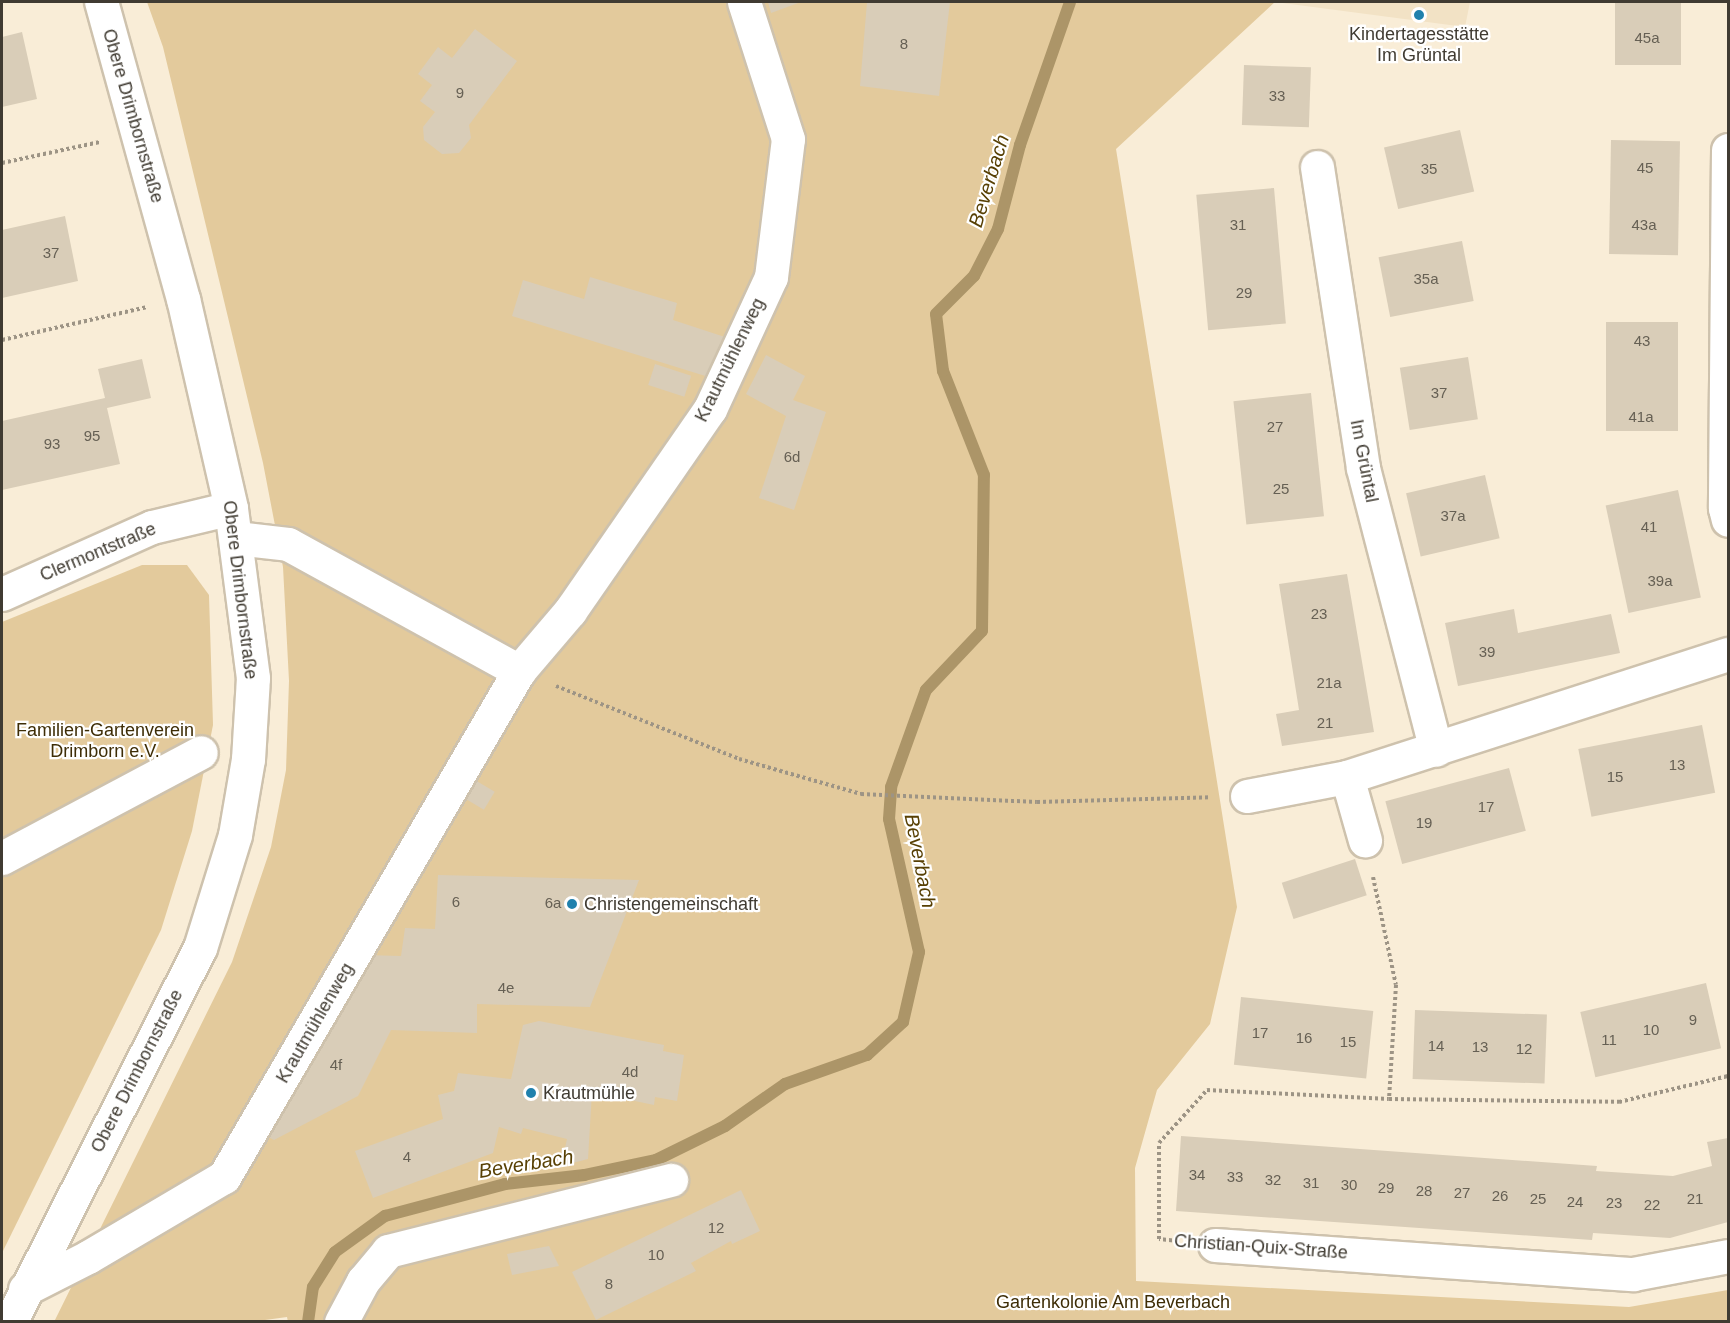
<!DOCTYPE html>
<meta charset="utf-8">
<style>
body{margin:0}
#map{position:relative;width:1730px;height:1323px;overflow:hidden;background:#f9edd7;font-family:Arial,sans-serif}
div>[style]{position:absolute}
.built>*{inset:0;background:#f2e2c5}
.green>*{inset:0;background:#e3ca9c}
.stream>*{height:12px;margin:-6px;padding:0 6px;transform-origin:6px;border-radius:6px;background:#ac9568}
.building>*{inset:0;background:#d9cdb8;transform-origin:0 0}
.path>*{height:4px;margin-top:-2px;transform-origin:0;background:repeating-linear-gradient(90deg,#9d9485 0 3px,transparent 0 6px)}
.roads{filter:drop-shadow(2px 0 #cec2ad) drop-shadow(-2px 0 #cec2ad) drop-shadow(0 2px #cec2ad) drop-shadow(0 -2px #cec2ad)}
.minor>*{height:33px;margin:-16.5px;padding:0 16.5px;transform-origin:16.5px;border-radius:16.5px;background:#fff}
.dots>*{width:16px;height:16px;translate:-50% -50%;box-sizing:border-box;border:3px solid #fff;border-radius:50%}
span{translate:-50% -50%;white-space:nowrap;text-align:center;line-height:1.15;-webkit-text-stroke:4.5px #fff;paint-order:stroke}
.number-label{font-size:15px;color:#666054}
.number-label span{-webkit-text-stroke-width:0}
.poi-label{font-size:18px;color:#403b32}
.left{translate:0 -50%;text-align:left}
.street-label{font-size:18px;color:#403b32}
.park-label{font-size:18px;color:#3e2d06}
.water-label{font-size:20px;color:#584004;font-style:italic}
.frame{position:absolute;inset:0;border:3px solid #403b32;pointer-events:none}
</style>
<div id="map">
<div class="built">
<i style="clip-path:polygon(1275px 2px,1470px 2px,1465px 27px)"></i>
</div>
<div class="green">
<i style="clip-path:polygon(147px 2px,1275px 2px,1116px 149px,1237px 907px,1210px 1024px,1157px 1090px,1135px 1168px,1136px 1281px,1629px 1307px,1728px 1290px,1728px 1321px,288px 1322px,287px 1317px,251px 1322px,54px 1322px,232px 962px,271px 847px,286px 770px,289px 681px,283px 567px,263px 463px,163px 47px)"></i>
<i style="clip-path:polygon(142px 565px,187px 565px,209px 595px,213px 725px,192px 831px,161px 930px,2px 1253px,2px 622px)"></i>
</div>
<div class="stream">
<i style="left:308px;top:1322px;width:35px;rotate:-82deg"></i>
<i style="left:313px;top:1287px;width:41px;rotate:-57.8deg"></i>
<i style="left:335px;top:1252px;width:62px;rotate:-35.8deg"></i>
<i style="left:385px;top:1216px;width:124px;rotate:-14.9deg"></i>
<i style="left:505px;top:1184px;width:80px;rotate:-6.5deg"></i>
<i style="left:584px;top:1175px;width:74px;rotate:-11.8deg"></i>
<i style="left:656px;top:1160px;width:77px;rotate:-26.2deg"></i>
<i style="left:725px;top:1126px;width:73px;rotate:-35deg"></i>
<i style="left:785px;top:1084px;width:87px;rotate:-19.5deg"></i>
<i style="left:867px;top:1055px;width:49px;rotate:-42.5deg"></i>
<i style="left:903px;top:1022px;width:72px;rotate:-77.1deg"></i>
<i style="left:919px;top:952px;width:136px;rotate:-102.7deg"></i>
<i style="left:889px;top:819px;width:32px;rotate:-86deg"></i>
<i style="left:891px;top:787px;width:103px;rotate:-70.2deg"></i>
<i style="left:926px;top:690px;width:81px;rotate:-46.5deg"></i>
<i style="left:982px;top:631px;width:156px;rotate:-89.3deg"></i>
<i style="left:984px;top:475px;width:112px;rotate:-111.5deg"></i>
<i style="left:943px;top:371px;width:57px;rotate:-97deg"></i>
<i style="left:936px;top:314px;width:54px;rotate:-45deg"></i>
<i style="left:974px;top:276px;width:53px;rotate:-62.9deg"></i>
<i style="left:998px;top:229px;width:87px;rotate:-75.3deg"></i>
<i style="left:1020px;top:145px;width:151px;rotate:-70.7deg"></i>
</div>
<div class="building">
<i style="clip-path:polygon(768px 2px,801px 2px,771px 13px)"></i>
<i style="clip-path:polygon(867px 2px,950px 2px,939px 96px,860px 86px)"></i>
<i style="left:1615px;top:2px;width:66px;height:63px"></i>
<i style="clip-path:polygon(475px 29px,517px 61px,469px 125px,471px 138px,459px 153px,442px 154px,424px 140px,423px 127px,435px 112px,420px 101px,432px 85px,418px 74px,438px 47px,452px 58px)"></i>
<i style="clip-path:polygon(22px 32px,37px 99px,2px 107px,2px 37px)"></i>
<i style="left:1244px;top:65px;width:67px;height:60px;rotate:2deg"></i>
<i style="left:1460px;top:130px;width:63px;height:78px;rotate:77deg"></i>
<i style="left:1611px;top:140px;width:69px;height:114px;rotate:1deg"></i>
<i style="left:1274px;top:188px;width:136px;height:78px;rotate:85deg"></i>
<i style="clip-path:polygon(65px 216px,78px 281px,2px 298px,2px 230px)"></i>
<i style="left:1462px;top:241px;width:61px;height:85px;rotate:79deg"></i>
<i style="clip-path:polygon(590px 277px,677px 303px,673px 320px,734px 340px,715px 379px,512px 316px,523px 280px,584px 299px)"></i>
<i style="left:1606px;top:322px;width:72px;height:109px"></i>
<i style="clip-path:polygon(766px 355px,805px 376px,793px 400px,826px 412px,794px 510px,759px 498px,786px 416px,746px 394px)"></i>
<i style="left:1468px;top:357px;width:63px;height:69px;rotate:81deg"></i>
<i style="clip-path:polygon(142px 359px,151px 398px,107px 408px,120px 464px,2px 490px,2px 421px,105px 398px,98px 369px)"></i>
<i style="left:655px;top:364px;width:38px;height:22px;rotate:18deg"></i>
<i style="left:1311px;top:393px;width:124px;height:78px;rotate:84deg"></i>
<i style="left:1485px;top:475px;width:65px;height:81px;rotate:77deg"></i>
<i style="left:1678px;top:490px;width:110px;height:74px;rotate:78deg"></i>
<i style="clip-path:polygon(1347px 574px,1374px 732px,1282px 746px,1276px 714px,1299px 710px,1279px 584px)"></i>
<i style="clip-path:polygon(1514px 609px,1518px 633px,1611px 614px,1620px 653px,1458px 686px,1445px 623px)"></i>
<i style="left:1702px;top:725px;width:69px;height:126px;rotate:79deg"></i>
<i style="left:1509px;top:768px;width:65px;height:128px;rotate:75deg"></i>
<i style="left:475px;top:780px;width:23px;height:21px;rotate:31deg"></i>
<i style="left:1355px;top:859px;width:38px;height:77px;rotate:72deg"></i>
<i style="clip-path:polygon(438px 875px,639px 880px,590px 1007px,477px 1004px,477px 1033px,391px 1030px,358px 1096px,274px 1140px,261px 1133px,364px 955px,401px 956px,405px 928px,435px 929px)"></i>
<i style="left:1706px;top:983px;width:67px;height:129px;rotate:77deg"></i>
<i style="left:1241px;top:997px;width:133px;height:68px;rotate:6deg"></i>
<i style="left:1415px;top:1010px;width:132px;height:69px;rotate:2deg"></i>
<i style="clip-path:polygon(539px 1021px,664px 1045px,663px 1051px,684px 1055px,677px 1101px,655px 1097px,654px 1105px,592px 1092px,588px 1159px,561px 1166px,567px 1139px,523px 1128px,521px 1134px,499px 1127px,493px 1153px,373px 1198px,355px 1151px,443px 1119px,438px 1095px,454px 1091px,458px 1073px,511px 1079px,523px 1025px)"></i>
<i style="clip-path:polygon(1181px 1136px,1597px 1166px,1596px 1171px,1673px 1176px,1712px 1166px,1707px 1142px,1728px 1138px,1728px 1222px,1670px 1238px,1593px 1233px,1592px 1240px,1176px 1211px)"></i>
<i style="clip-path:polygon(741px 1190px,760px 1231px,732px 1244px,731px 1241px,691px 1263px,696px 1271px,596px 1320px,572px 1272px)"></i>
<i style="clip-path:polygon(549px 1246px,559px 1266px,512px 1275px,507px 1254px)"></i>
</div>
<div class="path">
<i style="left:2px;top:163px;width:100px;rotate:-12.1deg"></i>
<i style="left:2px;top:340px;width:149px;rotate:-12.8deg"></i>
<i style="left:556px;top:686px;width:197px;rotate:21.7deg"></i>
<i style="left:739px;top:759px;width:127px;rotate:16deg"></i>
<i style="left:861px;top:794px;width:176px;rotate:2.6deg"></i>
<i style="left:1037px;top:802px;width:174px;rotate:-1.6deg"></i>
<i style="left:1373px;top:877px;width:110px;rotate:78deg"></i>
<i style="left:1396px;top:985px;width:114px;rotate:93.5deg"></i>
<i style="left:1178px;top:1241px;width:19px;rotate:-174deg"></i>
<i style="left:1159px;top:1239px;width:96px;rotate:-90deg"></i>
<i style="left:1159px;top:1143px;width:72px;rotate:-47.8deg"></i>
<i style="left:1207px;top:1090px;width:182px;rotate:2.8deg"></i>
<i style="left:1389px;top:1099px;width:230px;rotate:0.7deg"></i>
<i style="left:1619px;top:1102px;width:112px;rotate:-13.4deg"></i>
</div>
<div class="roads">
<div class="minor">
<i style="left:1728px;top:150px;width:358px;rotate:90.5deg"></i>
<i style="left:1725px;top:508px;width:12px;rotate:76deg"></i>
<i style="left:1317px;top:167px;width:304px;rotate:81.3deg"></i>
<i style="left:1363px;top:468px;width:291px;rotate:75.5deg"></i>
<i style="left:236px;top:538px;width:52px;rotate:6.6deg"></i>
<i style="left:288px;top:544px;width:264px;rotate:28.8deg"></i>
<i style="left:2px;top:594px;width:164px;rotate:-24.1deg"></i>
<i style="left:152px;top:527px;width:81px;rotate:-13.5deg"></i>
<i style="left:1347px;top:777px;width:66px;rotate:74.1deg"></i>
<i style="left:1247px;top:796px;width:102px;rotate:-10.8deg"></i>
<i style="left:1347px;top:777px;width:400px;rotate:-17.9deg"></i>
<i style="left:2px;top:858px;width:225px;rotate:-28deg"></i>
<i style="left:1215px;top:1245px;width:419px;rotate:4deg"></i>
<i style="left:1633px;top:1274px;width:97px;rotate:-10.7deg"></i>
<i style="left:25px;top:1289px;width:71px;rotate:-26.9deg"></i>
<i style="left:88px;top:1257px;width:158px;rotate:-30.5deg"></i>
<i style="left:224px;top:1177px;width:586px;rotate:-59.76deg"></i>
<i style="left:519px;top:671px;width:79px;rotate:-49.6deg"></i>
<i style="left:570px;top:611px;width:246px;rotate:-55.3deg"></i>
<i style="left:710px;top:409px;width:145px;rotate:-65.2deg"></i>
<i style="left:771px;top:277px;width:139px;rotate:-83deg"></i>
<i style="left:788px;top:139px;width:144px;rotate:-107.8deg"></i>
<i style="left:10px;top:1322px;width:419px;rotate:-63.1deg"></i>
<i style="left:200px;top:948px;width:118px;rotate:-72.8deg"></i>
<i style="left:235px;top:835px;width:77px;rotate:-80.3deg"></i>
<i style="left:248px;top:759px;width:81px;rotate:-86.5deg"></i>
<i style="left:253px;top:678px;width:171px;rotate:-97.4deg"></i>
<i style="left:231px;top:508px;width:214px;rotate:-102.9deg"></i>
<i style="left:183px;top:299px;width:308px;rotate:-105.4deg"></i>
<i style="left:341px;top:1322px;width:47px;rotate:-61.8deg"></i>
<i style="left:363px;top:1281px;width:39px;rotate:-50deg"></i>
<i style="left:388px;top:1251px;width:292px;rotate:-14.1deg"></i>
</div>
</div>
<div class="dots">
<i style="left:1419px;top:15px;background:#2081ad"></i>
<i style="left:572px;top:904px;background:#2081ad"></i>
<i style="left:531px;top:1093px;background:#2081ad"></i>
</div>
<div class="number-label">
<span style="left:1647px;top:38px">45a</span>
<span style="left:904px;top:44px">8</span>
<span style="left:460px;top:93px">9</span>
<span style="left:1277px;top:96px">33</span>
<span style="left:1645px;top:168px">45</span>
<span style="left:1429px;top:169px">35</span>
<span style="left:1238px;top:225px">31</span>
<span style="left:1644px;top:225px">43a</span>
<span style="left:51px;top:253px">37</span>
<span style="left:1426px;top:279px">35a</span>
<span style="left:1244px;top:293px">29</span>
<span style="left:1642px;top:341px">43</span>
<span style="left:1439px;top:393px">37</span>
<span style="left:1641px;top:417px">41a</span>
<span style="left:1275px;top:427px">27</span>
<span style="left:92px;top:436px">95</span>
<span style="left:52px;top:444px">93</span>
<span style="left:792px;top:457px">6d</span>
<span style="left:1281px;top:489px">25</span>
<span style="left:1453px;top:516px">37a</span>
<span style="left:1649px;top:527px">41</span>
<span style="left:1660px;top:581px">39a</span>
<span style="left:1319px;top:614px">23</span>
<span style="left:1487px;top:652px">39</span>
<span style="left:1329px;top:683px">21a</span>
<span style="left:1325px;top:723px">21</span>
<span style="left:1677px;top:765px">13</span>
<span style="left:1615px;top:777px">15</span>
<span style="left:1486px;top:807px">17</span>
<span style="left:1424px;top:823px">19</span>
<span style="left:456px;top:902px">6</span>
<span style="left:553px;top:903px">6a</span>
<span style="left:506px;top:988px">4e</span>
<span style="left:1693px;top:1020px">9</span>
<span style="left:1651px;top:1030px">10</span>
<span style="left:1260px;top:1033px">17</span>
<span style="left:1304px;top:1038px">16</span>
<span style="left:1609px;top:1040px">11</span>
<span style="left:1348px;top:1042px">15</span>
<span style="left:1436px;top:1046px">14</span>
<span style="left:1480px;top:1047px">13</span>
<span style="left:1524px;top:1049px">12</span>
<span style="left:336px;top:1065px">4f</span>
<span style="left:630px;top:1072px">4d</span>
<span style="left:407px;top:1157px">4</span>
<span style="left:1197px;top:1175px">34</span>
<span style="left:1235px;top:1177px">33</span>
<span style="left:1273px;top:1180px">32</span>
<span style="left:1311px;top:1183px">31</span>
<span style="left:1349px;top:1185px">30</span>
<span style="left:1386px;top:1188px">29</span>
<span style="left:1424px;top:1191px">28</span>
<span style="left:1462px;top:1193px">27</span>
<span style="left:1500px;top:1196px">26</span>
<span style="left:1538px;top:1199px">25</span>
<span style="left:1695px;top:1199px">21</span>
<span style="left:1575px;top:1202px">24</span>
<span style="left:1614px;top:1203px">23</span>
<span style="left:1652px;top:1205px">22</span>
<span style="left:716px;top:1228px">12</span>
<span style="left:656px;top:1255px">10</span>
<span style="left:609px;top:1284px">8</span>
</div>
<div class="poi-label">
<span style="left:1419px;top:45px">Kindertagesstätte<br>Im Grüntal</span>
<span class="left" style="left:584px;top:904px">Christengemeinschaft</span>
<span class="left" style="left:543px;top:1093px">Krautmühle</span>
</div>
<div class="street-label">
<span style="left:133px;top:116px;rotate:74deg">Obere Drimbornstraße</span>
<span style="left:730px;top:360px;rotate:-64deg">Krautmühlenweg</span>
<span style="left:1364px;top:461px;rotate:79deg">Im Grüntal</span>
<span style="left:98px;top:552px;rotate:-23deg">Clermontstraße</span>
<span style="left:240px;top:590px;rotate:83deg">Obere Drimbornstraße</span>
<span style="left:315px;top:1023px;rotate:-60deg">Krautmühlenweg</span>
<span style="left:137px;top:1071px;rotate:-63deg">Obere Drimbornstraße</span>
<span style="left:1261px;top:1247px;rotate:4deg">Christian-Quix-Straße</span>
</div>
<div class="park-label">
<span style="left:105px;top:741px">Familien-Gartenverein<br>Drimborn e.V.</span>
<span style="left:1113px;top:1302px">Gartenkolonie Am Beverbach</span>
</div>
<div class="water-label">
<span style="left:989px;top:181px;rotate:-73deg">Beverbach</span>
<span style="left:920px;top:861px;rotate:79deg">Beverbach</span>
<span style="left:526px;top:1164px;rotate:-9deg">Beverbach</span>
</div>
<div class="frame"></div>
</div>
